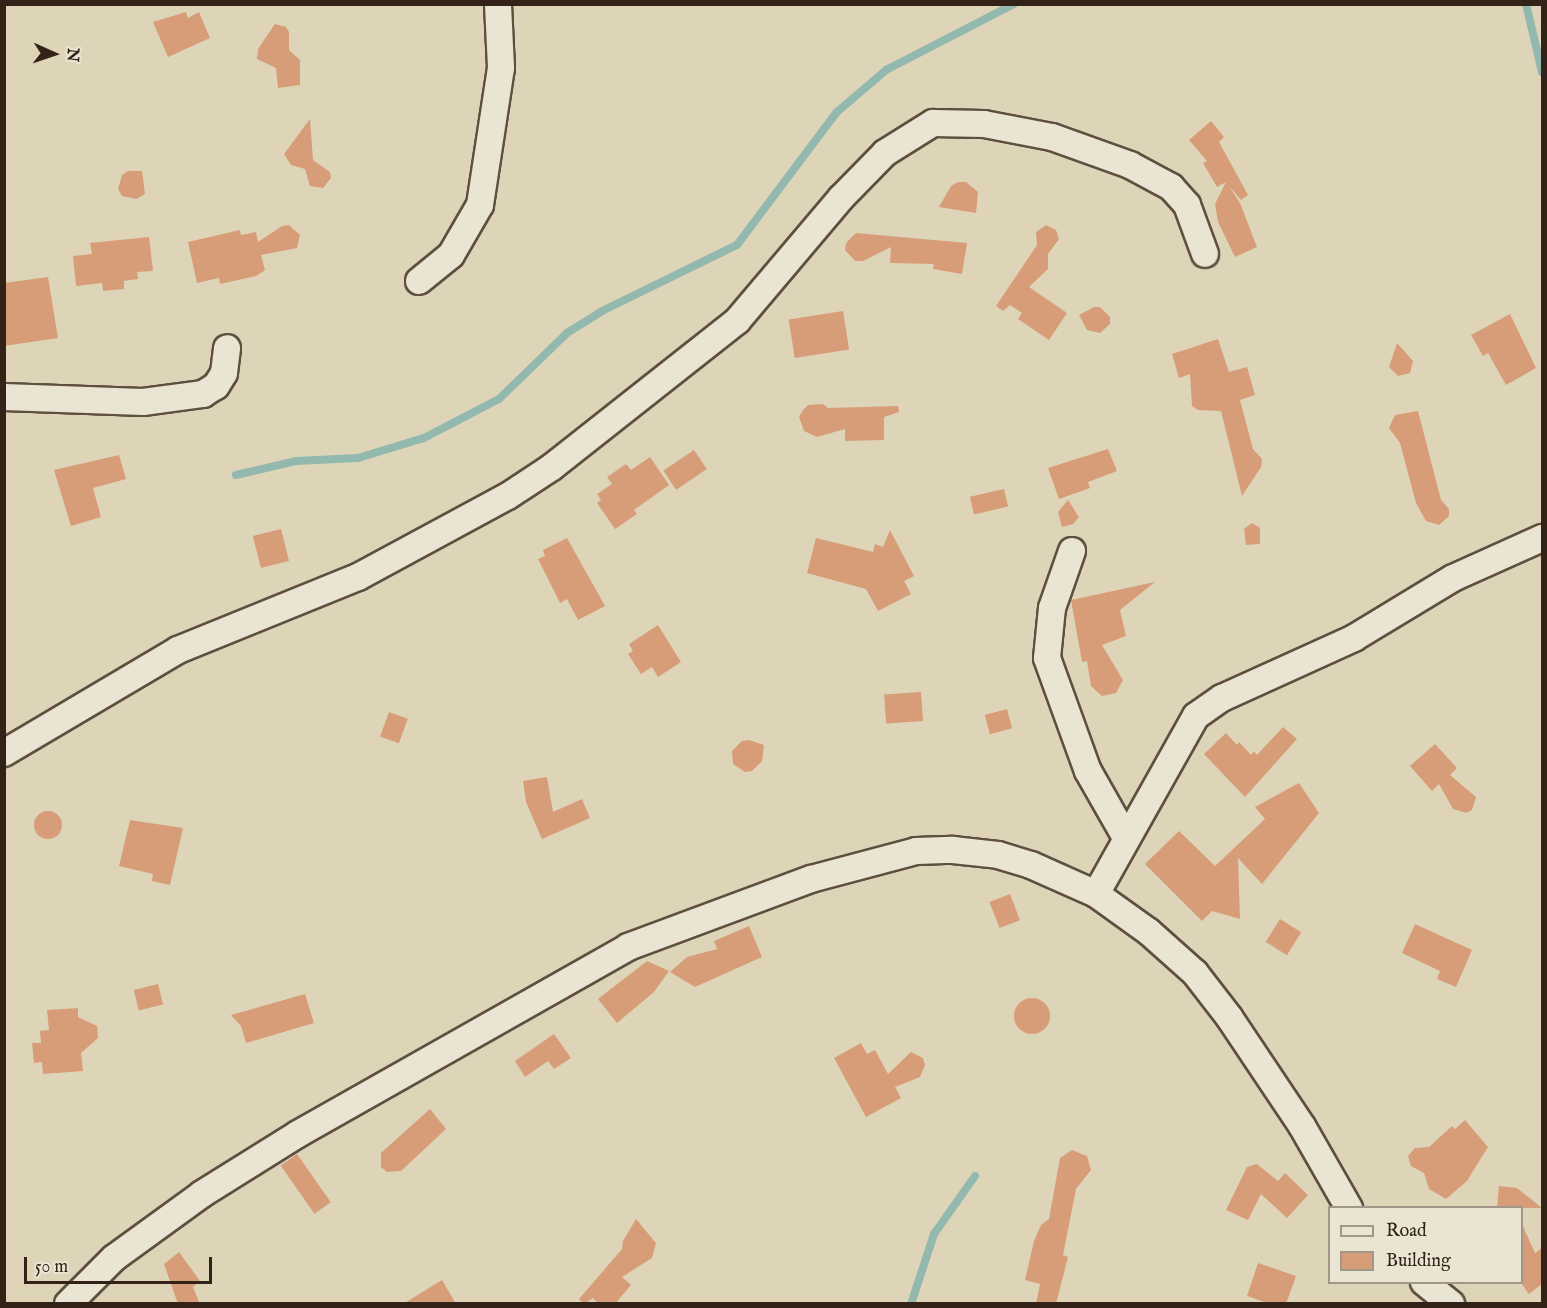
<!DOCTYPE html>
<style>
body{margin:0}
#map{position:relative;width:1547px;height:1308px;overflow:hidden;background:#ded5b9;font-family:"IM FELL English",serif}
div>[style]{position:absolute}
.stream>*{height:8px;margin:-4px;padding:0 4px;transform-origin:4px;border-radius:4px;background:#93b9ae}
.building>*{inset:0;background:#d79d78;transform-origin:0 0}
.round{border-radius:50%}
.roads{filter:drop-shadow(2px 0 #5e4f40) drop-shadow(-2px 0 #5e4f40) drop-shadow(0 2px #5e4f40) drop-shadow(0 -2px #5e4f40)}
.minor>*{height:26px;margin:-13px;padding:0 13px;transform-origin:13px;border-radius:13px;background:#eae4d2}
span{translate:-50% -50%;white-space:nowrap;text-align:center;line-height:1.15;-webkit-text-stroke:6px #eae4d2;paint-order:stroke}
.frame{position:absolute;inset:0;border:6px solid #332217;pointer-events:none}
.legend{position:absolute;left:1328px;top:1206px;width:195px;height:78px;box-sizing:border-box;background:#eae4d2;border:2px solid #a19687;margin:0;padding:8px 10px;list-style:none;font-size:18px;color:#332217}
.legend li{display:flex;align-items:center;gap:12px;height:30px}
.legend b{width:30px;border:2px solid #a19687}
.north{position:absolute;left:24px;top:24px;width:60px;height:60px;-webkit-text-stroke:4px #eae4d2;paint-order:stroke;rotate:93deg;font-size:16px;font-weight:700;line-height:24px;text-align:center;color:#332217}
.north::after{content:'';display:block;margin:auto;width:21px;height:27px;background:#332217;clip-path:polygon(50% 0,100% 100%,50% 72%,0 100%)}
.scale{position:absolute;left:24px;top:1257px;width:188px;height:27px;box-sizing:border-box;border:3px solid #332217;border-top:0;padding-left:8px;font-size:18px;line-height:21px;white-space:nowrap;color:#332217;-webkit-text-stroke:4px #eae4d2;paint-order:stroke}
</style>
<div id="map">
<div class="stream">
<i style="left:1526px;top:4px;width:70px;rotate:76.8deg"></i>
<i style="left:236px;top:475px;width:62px;rotate:-13.1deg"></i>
<i style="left:296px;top:461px;width:62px;rotate:-2.8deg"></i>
<i style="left:358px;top:458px;width:69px;rotate:-16.9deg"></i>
<i style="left:424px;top:438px;width:85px;rotate:-27.5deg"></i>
<i style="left:499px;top:399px;width:95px;rotate:-44.1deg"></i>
<i style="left:567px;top:333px;width:39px;rotate:-32deg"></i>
<i style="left:600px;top:312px;width:153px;rotate:-26.1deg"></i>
<i style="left:737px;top:245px;width:166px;rotate:-53.1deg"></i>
<i style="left:837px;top:112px;width:65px;rotate:-40.6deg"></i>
<i style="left:886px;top:70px;width:144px;rotate:-27.3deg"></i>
<i style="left:911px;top:1304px;width:74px;rotate:-71.8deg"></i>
<i style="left:934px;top:1234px;width:71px;rotate:-54.7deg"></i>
</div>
<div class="building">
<i style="clip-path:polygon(186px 12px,188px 18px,199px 12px,210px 38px,168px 57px,153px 22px)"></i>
<i style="clip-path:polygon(275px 24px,286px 27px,289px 32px,289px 50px,300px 60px,300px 85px,278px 88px,276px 68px,257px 59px,258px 49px)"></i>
<i style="clip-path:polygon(310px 119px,313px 160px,330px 172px,331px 178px,323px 188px,310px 186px,305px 169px,291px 165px,284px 154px)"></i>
<i style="clip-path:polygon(1211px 121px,1224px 137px,1219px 142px,1248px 195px,1241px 200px,1229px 186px,1240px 203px,1257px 247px,1235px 257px,1218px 222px,1215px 204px,1226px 182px,1217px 187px,1203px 163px,1207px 161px,1189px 140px)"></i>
<i style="clip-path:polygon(128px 171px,142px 171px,145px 194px,136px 199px,122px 196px,118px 189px,122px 175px)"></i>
<i style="clip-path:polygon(958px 182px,966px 182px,978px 192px,976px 213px,939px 207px,951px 186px)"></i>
<i style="clip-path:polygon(289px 225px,300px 235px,297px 248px,261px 255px,265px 270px,256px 276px,220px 284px,219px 278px,197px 283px,188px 242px,240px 230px,241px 235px,256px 232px,258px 242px,282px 226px)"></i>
<i style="clip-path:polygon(1046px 225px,1056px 230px,1059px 239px,1048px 254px,1048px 269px,1029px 287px,1067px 313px,1049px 340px,1018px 319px,1022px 313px,1010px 305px,1003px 311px,996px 306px,1037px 245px,1036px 232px)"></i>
<i style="clip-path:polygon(856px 233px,967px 243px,962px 274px,933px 269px,934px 264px,890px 263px,891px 247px,863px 261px,855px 261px,845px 250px,846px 243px)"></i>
<i style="clip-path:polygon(149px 237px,153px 271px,137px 272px,138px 279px,124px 281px,124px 289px,103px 291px,102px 283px,76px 286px,73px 256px,92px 254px,90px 243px)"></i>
<i style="clip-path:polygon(48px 277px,58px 338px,4px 346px,4px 283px)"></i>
<i style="clip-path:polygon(1094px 307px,1100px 307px,1110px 317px,1110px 324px,1100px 333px,1087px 330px,1079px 315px)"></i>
<i style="left:843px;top:311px;width:39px;height:55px;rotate:81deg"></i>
<i style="clip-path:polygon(1510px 314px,1536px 368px,1506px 385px,1488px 353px,1483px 356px,1471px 335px)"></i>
<i style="clip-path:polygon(1218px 339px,1229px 372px,1247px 367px,1255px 395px,1240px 400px,1253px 449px,1262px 459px,1261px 467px,1242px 496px,1221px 411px,1198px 410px,1192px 406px,1190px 374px,1179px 378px,1172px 354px)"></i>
<i style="clip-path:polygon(1397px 343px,1413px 361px,1410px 373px,1398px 376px,1389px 367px)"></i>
<i style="clip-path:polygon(823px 404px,828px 408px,898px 406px,899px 412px,884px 417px,884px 440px,845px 441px,845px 429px,817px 437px,804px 431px,799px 417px,803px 410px,808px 405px)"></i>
<i style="clip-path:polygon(1418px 411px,1441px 500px,1449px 509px,1449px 516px,1439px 525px,1426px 521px,1416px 503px,1400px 443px,1389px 428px,1395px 415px)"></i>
<i style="clip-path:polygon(1108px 449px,1117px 471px,1088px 482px,1090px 488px,1059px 499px,1048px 468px)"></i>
<i style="left:694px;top:450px;width:23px;height:37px;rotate:56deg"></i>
<i style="clip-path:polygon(119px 455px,126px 479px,93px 488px,101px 517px,71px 526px,54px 470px)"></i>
<i style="clip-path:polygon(650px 457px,669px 485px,634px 510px,637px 514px,615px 529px,597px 503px,601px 500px,597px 494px,612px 484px,607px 477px,626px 464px,631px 470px)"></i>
<i style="left:1004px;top:489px;width:18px;height:35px;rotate:77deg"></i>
<i style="clip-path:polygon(1068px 500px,1079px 517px,1073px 524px,1062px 527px,1058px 512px)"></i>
<i style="clip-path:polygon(1252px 523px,1260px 528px,1260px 544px,1246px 545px,1244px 529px)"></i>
<i style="left:281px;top:529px;width:33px;height:29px;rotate:76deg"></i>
<i style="clip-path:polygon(890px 530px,914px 576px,904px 581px,911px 594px,878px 611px,866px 589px,807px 573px,816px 538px,873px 552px,875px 544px,883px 547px)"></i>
<i style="clip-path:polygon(567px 538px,605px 606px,578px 620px,567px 599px,560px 603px,538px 559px,545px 556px,543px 550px)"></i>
<i style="clip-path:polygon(1155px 582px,1120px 610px,1126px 636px,1102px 645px,1123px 680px,1116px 693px,1102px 696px,1091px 686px,1087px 661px,1082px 662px,1071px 600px)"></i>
<i style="clip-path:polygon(658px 625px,681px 662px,658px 677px,652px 667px,641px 674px,628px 654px,633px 651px,629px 644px)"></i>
<i style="left:921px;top:692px;width:29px;height:37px;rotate:86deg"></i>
<i style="left:1007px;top:709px;width:20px;height:23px;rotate:75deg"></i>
<i style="left:389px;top:712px;width:20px;height:26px;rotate:20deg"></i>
<i style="clip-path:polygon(1283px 727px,1297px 739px,1245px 797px,1204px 754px,1226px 733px,1237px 745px,1239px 742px,1251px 755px,1254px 751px,1257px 755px)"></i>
<i style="clip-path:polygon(749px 740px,764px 745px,762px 761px,752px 771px,745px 772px,733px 764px,732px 751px,742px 741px)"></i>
<i style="clip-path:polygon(1435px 744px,1457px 768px,1450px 775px,1476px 797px,1472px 810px,1466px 813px,1453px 809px,1439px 784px,1432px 791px,1410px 766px)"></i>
<i style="clip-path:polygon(547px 777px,553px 812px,582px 799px,590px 818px,542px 839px,526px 802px,523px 781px)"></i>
<i style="clip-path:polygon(1299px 783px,1319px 813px,1262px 884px,1238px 858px,1240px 919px,1212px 911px,1202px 921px,1145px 864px,1179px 831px,1215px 866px,1265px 819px,1255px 807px)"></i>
<i class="round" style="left:34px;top:811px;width:28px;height:28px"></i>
<i style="clip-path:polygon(130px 820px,183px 828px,170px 885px,152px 881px,153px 874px,119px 866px)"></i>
<i style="left:1010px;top:894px;width:28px;height:22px;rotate:69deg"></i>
<i style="left:1280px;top:919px;width:25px;height:27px;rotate:32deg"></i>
<i style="clip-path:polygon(1415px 924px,1472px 950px,1456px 987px,1437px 979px,1440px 971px,1402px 953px)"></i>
<i style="clip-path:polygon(749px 926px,762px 957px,695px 987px,670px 972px,687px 957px,717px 949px,714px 941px)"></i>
<i style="clip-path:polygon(647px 961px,669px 971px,654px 992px,617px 1023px,598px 999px)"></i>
<i style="left:158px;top:984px;width:21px;height:25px;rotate:76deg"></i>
<i style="clip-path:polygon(305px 994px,314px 1023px,246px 1043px,241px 1026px,231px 1015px)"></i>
<i class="round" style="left:1014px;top:998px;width:36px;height:36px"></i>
<i style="clip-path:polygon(78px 1008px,78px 1017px,97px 1026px,98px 1038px,81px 1053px,83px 1071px,43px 1074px,42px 1062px,34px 1063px,32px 1043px,41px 1043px,40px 1031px,49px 1030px,47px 1010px)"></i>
<i style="clip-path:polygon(554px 1034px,571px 1058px,554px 1069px,548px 1061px,525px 1077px,515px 1061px)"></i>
<i style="clip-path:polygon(861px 1043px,867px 1054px,875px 1050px,888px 1074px,911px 1052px,923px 1058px,925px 1065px,920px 1077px,895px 1087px,901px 1098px,866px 1117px,834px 1058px)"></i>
<i style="clip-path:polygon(430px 1109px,446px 1129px,401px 1171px,387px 1172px,381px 1167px,381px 1153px)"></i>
<i style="clip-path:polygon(1465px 1120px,1488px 1147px,1467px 1181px,1446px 1199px,1429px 1189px,1424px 1173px,1411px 1166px,1408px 1156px,1415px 1148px,1429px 1147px,1452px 1126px,1455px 1129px)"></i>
<i style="clip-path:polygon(1072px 1150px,1087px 1156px,1091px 1170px,1076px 1189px,1063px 1255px,1068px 1257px,1056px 1304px,1036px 1304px,1040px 1284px,1025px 1280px,1034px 1241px,1041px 1225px,1049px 1219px,1060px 1158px)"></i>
<i style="left:297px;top:1154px;width:59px;height:20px;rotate:55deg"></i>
<i style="clip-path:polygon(1257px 1164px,1278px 1181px,1285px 1173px,1308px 1195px,1287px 1218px,1261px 1194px,1248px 1220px,1226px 1210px,1247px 1167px)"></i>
<i style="clip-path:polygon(1499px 1186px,1517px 1188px,1542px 1208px,1497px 1208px)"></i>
<i style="clip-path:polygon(636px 1219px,656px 1243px,652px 1258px,622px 1277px,631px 1285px,615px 1304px,599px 1304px,593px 1298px,584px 1304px,579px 1299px,622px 1249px,623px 1241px)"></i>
<i style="clip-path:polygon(1521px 1222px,1535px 1253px,1542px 1248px,1542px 1284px,1529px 1294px,1521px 1283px)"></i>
<i style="clip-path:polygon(179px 1252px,200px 1281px,193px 1287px,200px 1304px,178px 1304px,164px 1264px)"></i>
<i style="clip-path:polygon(1258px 1263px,1296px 1276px,1286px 1304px,1270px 1304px,1247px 1296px)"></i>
<i style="clip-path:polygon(442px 1280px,456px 1304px,403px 1304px)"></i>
</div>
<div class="roads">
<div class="minor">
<i style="left:419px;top:281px;width:41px;rotate:-39.1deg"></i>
<i style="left:451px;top:255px;width:58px;rotate:-59.9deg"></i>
<i style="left:480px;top:205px;width:139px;rotate:-81.3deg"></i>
<i style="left:501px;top:68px;width:64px;rotate:-92.7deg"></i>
<i style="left:4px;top:397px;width:139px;rotate:2.1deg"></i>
<i style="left:143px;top:402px;width:61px;rotate:-7.6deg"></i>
<i style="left:203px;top:394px;width:15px;rotate:-32deg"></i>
<i style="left:216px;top:386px;width:15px;rotate:-58deg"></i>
<i style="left:224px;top:373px;width:25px;rotate:-83deg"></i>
<i style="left:1072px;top:551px;width:60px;rotate:109.3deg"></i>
<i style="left:1052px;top:608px;width:50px;rotate:95.7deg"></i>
<i style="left:1047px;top:658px;width:120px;rotate:70.1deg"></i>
<i style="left:1088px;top:771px;width:77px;rotate:60.4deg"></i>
<i style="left:4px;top:753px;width:202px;rotate:-30.6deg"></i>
<i style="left:178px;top:650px;width:194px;rotate:-22.1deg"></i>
<i style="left:358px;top:577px;width:170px;rotate:-28.4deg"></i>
<i style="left:508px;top:496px;width:53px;rotate:-33.4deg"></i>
<i style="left:552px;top:467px;width:236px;rotate:-38.3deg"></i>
<i style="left:737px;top:321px;width:161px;rotate:-49.8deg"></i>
<i style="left:841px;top:198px;width:63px;rotate:-45.6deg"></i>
<i style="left:885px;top:153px;width:57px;rotate:-32deg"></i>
<i style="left:933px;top:123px;width:51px;rotate:1.1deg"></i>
<i style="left:984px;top:124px;width:69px;rotate:10.8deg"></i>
<i style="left:1052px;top:137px;width:83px;rotate:19.7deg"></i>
<i style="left:1130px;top:165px;width:47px;rotate:28.2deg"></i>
<i style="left:1171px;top:187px;width:24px;rotate:48deg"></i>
<i style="left:1187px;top:205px;width:52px;rotate:69.8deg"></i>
<i style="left:1096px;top:894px;width:204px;rotate:-60.7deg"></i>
<i style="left:1196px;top:716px;width:32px;rotate:-35deg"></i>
<i style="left:1222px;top:698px;width:145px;rotate:-24.4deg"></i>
<i style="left:1354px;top:638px;width:116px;rotate:-31.2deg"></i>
<i style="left:1453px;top:578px;width:98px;rotate:-24.2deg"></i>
<i style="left:1424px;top:1282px;width:35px;rotate:39deg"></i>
<i style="left:68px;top:1304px;width:65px;rotate:-45deg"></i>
<i style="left:114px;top:1258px;width:109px;rotate:-36deg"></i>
<i style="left:202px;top:1194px;width:113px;rotate:-32deg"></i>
<i style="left:298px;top:1134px;width:379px;rotate:-29.5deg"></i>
<i style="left:628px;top:947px;width:195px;rotate:-20.4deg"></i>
<i style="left:811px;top:879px;width:109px;rotate:-14.9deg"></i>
<i style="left:916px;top:851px;width:37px;rotate:-2deg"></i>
<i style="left:953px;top:850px;width:45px;rotate:6.3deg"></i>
<i style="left:998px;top:855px;width:34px;rotate:17deg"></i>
<i style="left:1031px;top:865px;width:71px;rotate:24deg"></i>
<i style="left:1096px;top:894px;width:65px;rotate:35.6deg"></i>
<i style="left:1149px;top:932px;width:62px;rotate:41.7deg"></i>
<i style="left:1195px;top:973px;width:56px;rotate:52.3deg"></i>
<i style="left:1229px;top:1017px;width:131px;rotate:56.2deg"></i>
<i style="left:1302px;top:1126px;width:95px;rotate:60.2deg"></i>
</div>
</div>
<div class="frame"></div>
<ul class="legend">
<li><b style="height:8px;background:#eae4d2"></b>Road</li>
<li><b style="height:16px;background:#d79d78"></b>Building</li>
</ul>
<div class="north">N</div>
<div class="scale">50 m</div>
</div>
